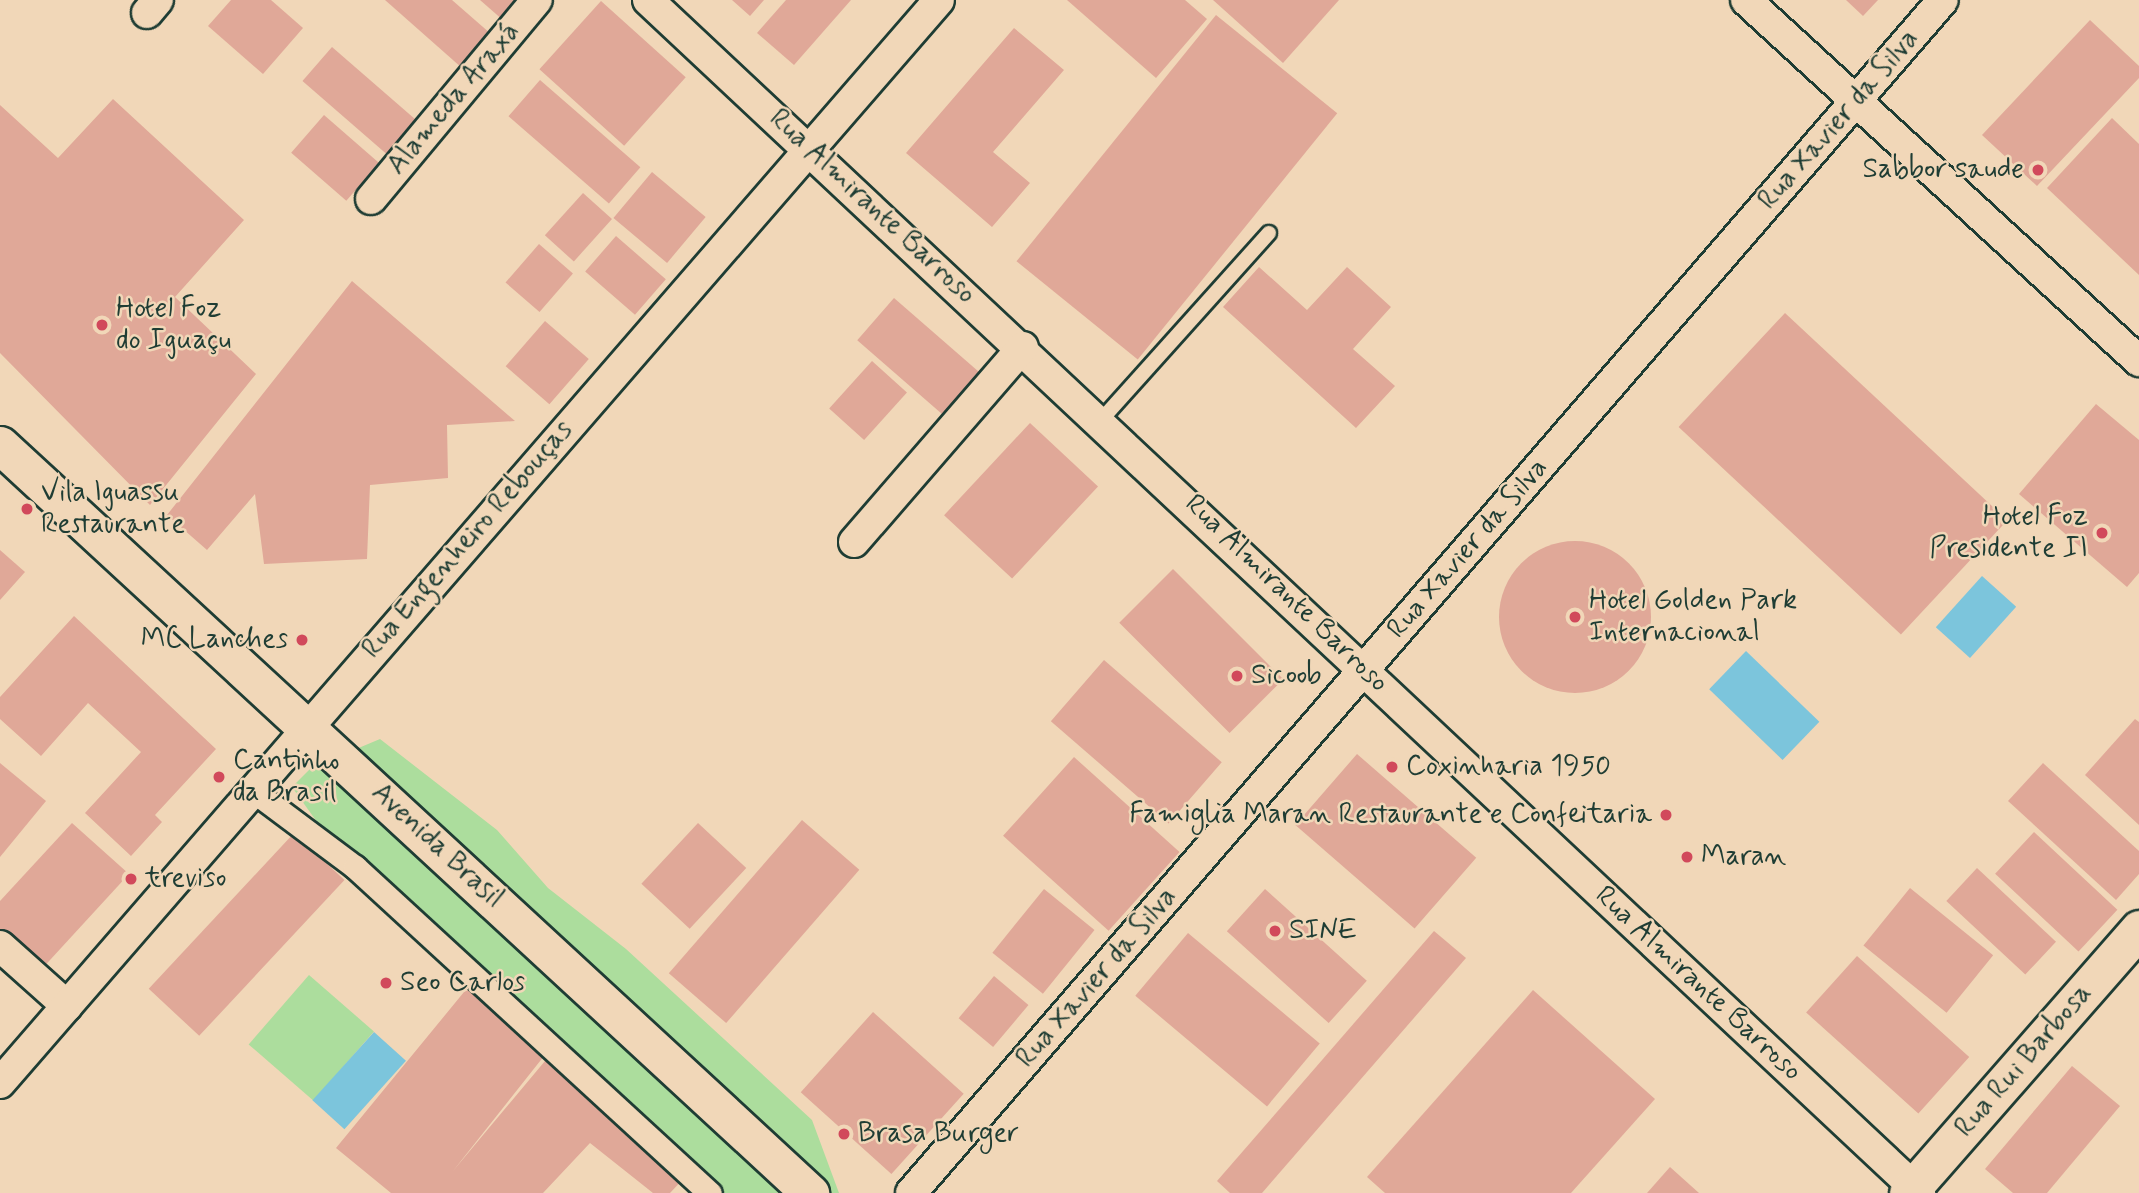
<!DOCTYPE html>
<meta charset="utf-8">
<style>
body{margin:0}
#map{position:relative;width:2139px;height:1193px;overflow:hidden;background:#f1d7b8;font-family:Mynerve,sans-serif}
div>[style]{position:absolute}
.green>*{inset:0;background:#acdd9d;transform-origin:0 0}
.water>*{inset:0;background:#7cc5dc;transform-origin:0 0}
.building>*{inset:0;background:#e0a898;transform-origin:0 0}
.round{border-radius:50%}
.roads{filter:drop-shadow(2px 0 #1f3d34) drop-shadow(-2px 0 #1f3d34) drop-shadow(0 2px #1f3d34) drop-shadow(0 -2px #1f3d34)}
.service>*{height:14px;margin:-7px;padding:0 7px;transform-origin:7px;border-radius:7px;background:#f1d7b8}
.pedestrian>*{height:23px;margin:-11.5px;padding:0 11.5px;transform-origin:11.5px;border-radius:11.5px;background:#f1d7b8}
.minor>*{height:30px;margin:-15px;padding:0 15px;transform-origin:15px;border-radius:15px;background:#f1d7b8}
.tertiary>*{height:37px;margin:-18.5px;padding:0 18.5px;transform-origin:18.5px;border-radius:18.5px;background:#f1d7b8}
.dots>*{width:19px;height:19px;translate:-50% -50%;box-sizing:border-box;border:4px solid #f1d7b8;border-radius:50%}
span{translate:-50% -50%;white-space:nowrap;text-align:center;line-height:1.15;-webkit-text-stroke:5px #f1d7b8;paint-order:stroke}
.street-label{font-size:28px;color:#1f3d34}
.poi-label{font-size:28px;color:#1f3d34}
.right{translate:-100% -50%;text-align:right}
.left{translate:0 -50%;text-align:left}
</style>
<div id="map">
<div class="green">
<i style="clip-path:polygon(380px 739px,497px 830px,548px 888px,626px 949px,812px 1120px,839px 1193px,711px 1193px,322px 829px,292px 787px,311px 768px)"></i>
<i style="left:309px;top:975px;width:86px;height:92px;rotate:41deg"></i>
</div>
<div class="water">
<i style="left:1982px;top:576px;width:46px;height:69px;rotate:42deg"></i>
<i style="left:1746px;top:651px;width:102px;height:53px;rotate:44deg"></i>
<i style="left:374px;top:1032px;width:43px;height:92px;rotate:42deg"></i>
</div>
<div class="building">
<i style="clip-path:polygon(231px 0,271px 0,303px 28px,263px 74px,208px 26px)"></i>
<i style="clip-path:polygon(385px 0,452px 0,491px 34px,462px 68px)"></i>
<i style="clip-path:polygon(480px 0,522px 0,504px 21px)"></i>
<i style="clip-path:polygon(732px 0,764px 0,750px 16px)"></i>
<i style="clip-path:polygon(786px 0,851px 0,794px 65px,757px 33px)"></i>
<i style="clip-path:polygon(1067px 0,1185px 0,1207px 19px,1156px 78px)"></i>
<i style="clip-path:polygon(1213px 0,1339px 0,1283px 63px)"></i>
<i style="clip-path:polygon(1846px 0,1878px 0,1863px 16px)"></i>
<i style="left:601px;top:1px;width:114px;height:92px;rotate:42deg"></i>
<i style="left:1216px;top:15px;width:156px;height:317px;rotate:39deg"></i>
<i style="clip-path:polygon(2090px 20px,2139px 66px,2139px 78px,2037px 186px,1982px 135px)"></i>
<i style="clip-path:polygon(1014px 28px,1064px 70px,993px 152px,1030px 183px,992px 227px,906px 153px)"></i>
<i style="left:332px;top:47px;width:111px;height:45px;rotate:41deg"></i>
<i style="left:540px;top:80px;width:133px;height:48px;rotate:41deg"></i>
<i style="clip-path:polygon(113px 99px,244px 220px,175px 297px,256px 374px,150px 505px,0 353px,0 105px,58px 158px)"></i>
<i style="left:324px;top:115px;width:73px;height:50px;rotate:41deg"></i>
<i style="clip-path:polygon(2112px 118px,2139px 144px,2139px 275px,2047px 188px)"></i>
<i style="left:652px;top:172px;width:70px;height:60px;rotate:40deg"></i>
<i style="left:583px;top:193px;width:39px;height:57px;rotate:42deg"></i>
<i style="left:616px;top:236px;width:66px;height:47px;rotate:41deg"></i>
<i style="left:539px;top:244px;width:45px;height:51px;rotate:41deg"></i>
<i style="clip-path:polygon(1259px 267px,1307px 310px,1347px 267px,1391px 307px,1353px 349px,1395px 386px,1356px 428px,1223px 307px)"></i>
<i style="clip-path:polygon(352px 281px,515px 421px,447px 425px,448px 478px,370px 485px,367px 559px,264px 564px,255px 494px,207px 550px,167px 515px)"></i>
<i style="left:894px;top:298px;width:118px;height:56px;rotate:41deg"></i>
<i style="left:1785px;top:313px;width:304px;height:156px;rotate:43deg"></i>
<i style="left:545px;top:321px;width:58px;height:60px;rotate:41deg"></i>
<i style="left:872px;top:361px;width:47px;height:64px;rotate:42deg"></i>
<i style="clip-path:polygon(2096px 404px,2139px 440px,2139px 573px,2127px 587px,2019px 494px)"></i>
<i style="left:1030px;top:423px;width:93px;height:126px;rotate:43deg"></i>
<i class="round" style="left:1499px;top:541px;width:152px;height:152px"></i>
<i style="clip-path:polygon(0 550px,25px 572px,0 600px)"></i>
<i style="left:1173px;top:569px;width:156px;height:76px;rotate:45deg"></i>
<i style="clip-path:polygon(74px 616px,216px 749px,155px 815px,162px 822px,131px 856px,85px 813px,141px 752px,88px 703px,41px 756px,0 719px,0 697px)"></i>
<i style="left:1104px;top:660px;width:156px;height:81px;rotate:41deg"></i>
<i style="clip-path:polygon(2135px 719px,2139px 722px,2139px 825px,2085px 775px)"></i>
<i style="left:1357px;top:754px;width:158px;height:94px;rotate:41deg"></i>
<i style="left:1074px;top:757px;width:142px;height:106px;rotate:42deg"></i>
<i style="clip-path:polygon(0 763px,46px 801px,0 857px)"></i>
<i style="clip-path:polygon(2043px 763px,2139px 851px,2139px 874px,2116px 900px,2008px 801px)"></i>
<i style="left:802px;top:820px;width:76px;height:203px;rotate:41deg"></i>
<i style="clip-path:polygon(72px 823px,129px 874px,39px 972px,0 937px,0 901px)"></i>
<i style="left:698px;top:823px;width:66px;height:83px;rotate:43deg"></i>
<i style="left:2034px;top:832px;width:114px;height:57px;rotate:43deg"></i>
<i style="left:294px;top:833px;width:69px;height:213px;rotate:43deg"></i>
<i style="left:1977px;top:868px;width:108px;height:45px;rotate:43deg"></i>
<i style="left:1910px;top:888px;width:107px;height:74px;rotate:39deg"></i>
<i style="left:1044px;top:889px;width:65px;height:82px;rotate:39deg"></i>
<i style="left:1265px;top:889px;width:137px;height:57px;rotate:42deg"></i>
<i style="clip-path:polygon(1434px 931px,1466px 958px,1262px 1193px,1230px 1193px,1217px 1181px)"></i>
<i style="left:1188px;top:933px;width:172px;height:82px;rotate:40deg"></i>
<i style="left:1857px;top:956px;width:151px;height:76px;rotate:42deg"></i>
<i style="left:994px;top:976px;width:45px;height:55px;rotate:40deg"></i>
<i style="clip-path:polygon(478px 985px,548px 1051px,453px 1171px,550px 1055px,686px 1176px,670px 1193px,653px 1193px,590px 1143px,543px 1193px,391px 1193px,336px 1148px,464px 992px)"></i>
<i style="clip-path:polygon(1533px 990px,1655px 1099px,1571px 1193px,1385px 1193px,1367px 1177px)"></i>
<i style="left:873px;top:1012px;width:122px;height:108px;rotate:42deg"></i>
<i style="clip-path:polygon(2072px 1066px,2120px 1106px,2047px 1193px,2013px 1193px,1985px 1169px)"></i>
<i style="clip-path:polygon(1670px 1167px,1699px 1193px,1647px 1193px)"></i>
</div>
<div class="roads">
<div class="service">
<i style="left:1102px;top:419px;width:250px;rotate:-48.1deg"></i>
</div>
<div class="pedestrian">
<i style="left:252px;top:790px;width:129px;rotate:36.8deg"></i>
<i style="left:355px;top:867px;width:482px;rotate:42.6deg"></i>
</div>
<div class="minor">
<i style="left:648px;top:0;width:1744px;rotate:43.16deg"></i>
<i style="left:1746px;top:0;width:534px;rotate:42.57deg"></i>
<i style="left:147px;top:13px;width:17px;rotate:-50deg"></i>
<i style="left:371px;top:199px;width:259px;rotate:-50.2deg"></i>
<i style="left:854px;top:542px;width:258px;rotate:-49.1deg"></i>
<i style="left:0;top:946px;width:90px;rotate:41.8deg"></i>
<i style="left:0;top:1083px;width:1433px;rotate:-49.07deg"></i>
<i style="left:911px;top:1193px;width:1577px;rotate:-49.14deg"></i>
</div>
<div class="tertiary">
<i style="left:0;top:445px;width:1103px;rotate:42.72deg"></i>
<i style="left:1908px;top:1193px;width:351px;rotate:-48.8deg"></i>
</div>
</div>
<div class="dots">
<i style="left:2038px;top:170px;background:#d1495b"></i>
<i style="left:102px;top:325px;background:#d1495b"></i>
<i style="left:27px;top:509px;background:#d1495b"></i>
<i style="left:2102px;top:533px;background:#d1495b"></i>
<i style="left:1575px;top:617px;background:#d1495b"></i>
<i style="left:302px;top:640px;background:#d1495b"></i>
<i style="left:1237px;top:676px;background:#d1495b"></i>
<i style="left:1392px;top:767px;background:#d1495b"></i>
<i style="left:219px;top:777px;background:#d1495b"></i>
<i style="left:1666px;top:815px;background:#d1495b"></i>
<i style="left:1687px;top:857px;background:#d1495b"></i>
<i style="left:131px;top:879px;background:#d1495b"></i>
<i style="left:1275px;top:931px;background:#d1495b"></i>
<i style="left:386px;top:983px;background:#d1495b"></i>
<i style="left:844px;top:1134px;background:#d1495b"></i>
</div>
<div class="street-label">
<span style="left:454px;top:99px;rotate:-50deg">Alameda Araxá</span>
<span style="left:1839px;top:120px;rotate:-49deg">Rua Xavier da Silva</span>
<span style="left:872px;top:207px;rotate:43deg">Rua Almirante Barroso</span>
<span style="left:468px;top:540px;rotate:-49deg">Rua Engenheiro Rebouças</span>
<span style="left:1468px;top:549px;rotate:-49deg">Rua Xavier da Silva</span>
<span style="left:1286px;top:594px;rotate:44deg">Rua Almirante Barroso</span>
<span style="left:437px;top:846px;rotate:43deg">Avenida Brasil</span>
<span style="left:1097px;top:978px;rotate:-49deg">Rua Xavier da Silva</span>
<span style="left:1698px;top:984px;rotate:43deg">Rua Almirante Barroso</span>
<span style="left:2024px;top:1061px;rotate:-49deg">Rua Rui Barbosa</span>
</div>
<div class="poi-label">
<span class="right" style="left:2024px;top:170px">Sabbor saude</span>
<span class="left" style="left:116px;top:325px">Hotel Foz<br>do Iguaçu</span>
<span class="left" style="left:41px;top:509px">Vila Iguassu<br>Restaurante</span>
<span class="right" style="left:2088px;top:533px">Hotel Foz<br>Presidente II</span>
<span class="left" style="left:1589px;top:617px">Hotel Golden Park<br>Internacional</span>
<span class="right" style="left:288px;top:640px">MC Lanches</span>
<span class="left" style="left:1251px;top:676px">Sicoob</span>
<span class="left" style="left:233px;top:777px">Cantinho<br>da Brasil</span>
<span class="left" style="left:1406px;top:767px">Coxinharia 1950</span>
<span class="right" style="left:1652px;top:815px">Famiglia Maran Restaurante e Confeitaria</span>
<span class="left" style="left:1701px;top:857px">Maran</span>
<span class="left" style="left:145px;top:879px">treviso</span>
<span class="left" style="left:1289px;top:931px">SINE</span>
<span class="left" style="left:400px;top:983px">Seo Carlos</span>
<span class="left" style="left:858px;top:1134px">Brasa Burger</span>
</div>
</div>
